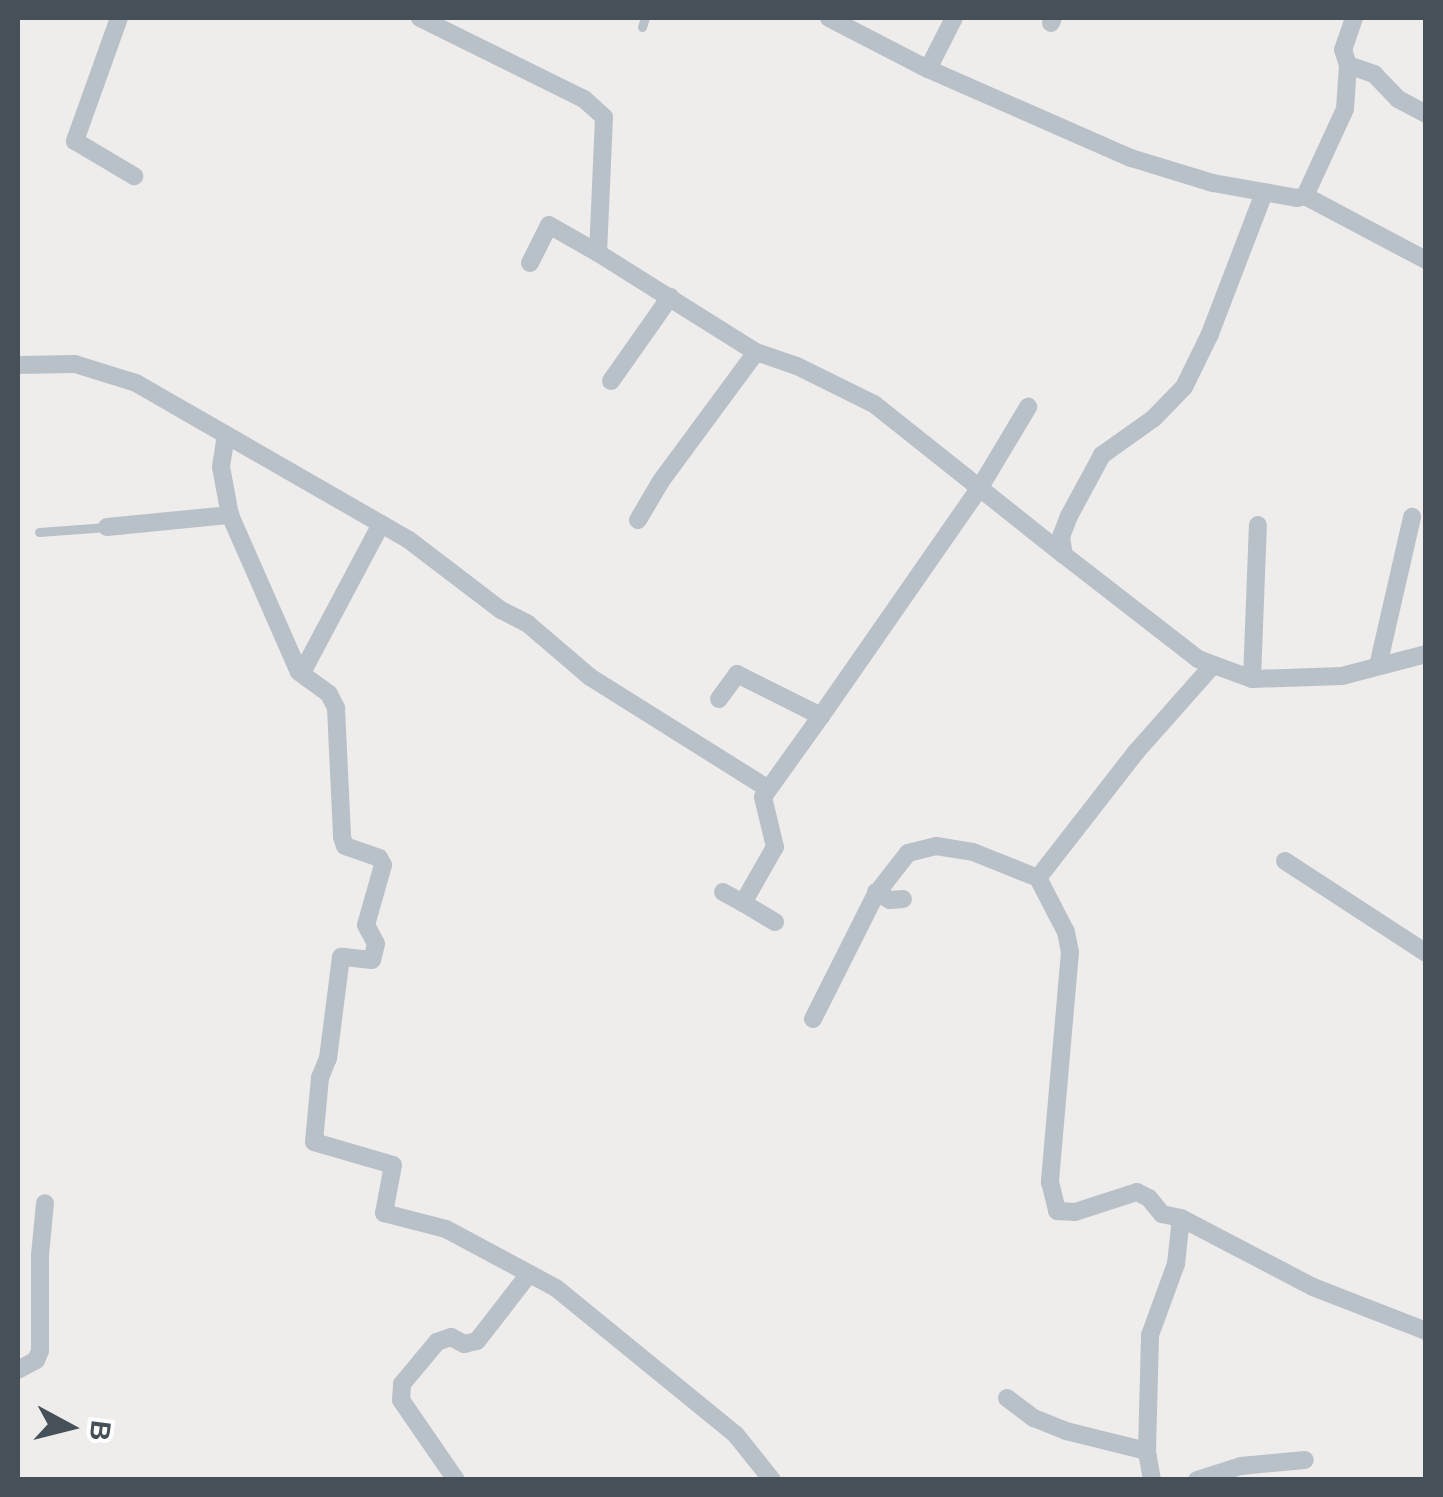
<!DOCTYPE html>
<style>
body{margin:0}
#map{position:relative;width:1443px;height:1497px;overflow:hidden;background:#efecec;font-family:Helvetica,sans-serif}
div>[style]{position:absolute}
.lane>*{height:9px;margin:-4.5px;padding:0 4.5px;transform-origin:4.5px;border-radius:4.5px;background:#b9c1c8}
.street>*{height:18px;margin:-9px;padding:0 9px;transform-origin:9px;border-radius:9px;background:#b9c1c8}
span{translate:-50% -50%;white-space:nowrap;text-align:center;line-height:1.15;-webkit-text-stroke:9px #fff;paint-order:stroke}
.frame{position:absolute;inset:0;border:20px solid #465058;pointer-events:none}
.north{position:absolute;left:20px;top:1377px;width:100px;height:100px;-webkit-text-stroke:8px #fff;paint-order:stroke;rotate:97deg;font-size:28px;font-weight:700;line-height:40px;text-align:center;color:#465058}
.north::after{content:'';display:block;margin:auto;width:35px;height:45px;background:#465058;clip-path:polygon(50% 0,100% 100%,50% 72%,0 100%)}
</style>
<div id="map">
<div class="lane">
<i style="left:642px;top:27px;width:9px;rotate:-72deg"></i>
<i style="left:39px;top:532px;width:68px;rotate:-4.2deg"></i>
</div>
<div class="street">
<i style="left:119px;top:18px;width:131px;rotate:109.7deg"></i>
<i style="left:75px;top:141px;width:69px;rotate:30.7deg"></i>
<i style="left:420px;top:18px;width:183px;rotate:26.3deg"></i>
<i style="left:584px;top:99px;width:27px;rotate:42deg"></i>
<i style="left:604px;top:117px;width:136px;rotate:92.5deg"></i>
<i style="left:598px;top:253px;width:186px;rotate:32.1deg"></i>
<i style="left:756px;top:352px;width:43px;rotate:18.9deg"></i>
<i style="left:797px;top:366px;width:86px;rotate:26.3deg"></i>
<i style="left:874px;top:404px;width:243px;rotate:38.5deg"></i>
<i style="left:829px;top:18px;width:111px;rotate:27.3deg"></i>
<i style="left:928px;top:69px;width:222px;rotate:23.7deg"></i>
<i style="left:1131px;top:158px;width:86px;rotate:17deg"></i>
<i style="left:1213px;top:183px;width:85px;rotate:10.1deg"></i>
<i style="left:1297px;top:198px;width:8px;rotate:-14deg"></i>
<i style="left:1305px;top:196px;width:137px;rotate:27.9deg"></i>
<i style="left:1051px;top:23px;width:5px;rotate:-68deg"></i>
<i style="left:1348px;top:65px;width:28px;rotate:19deg"></i>
<i style="left:1374px;top:74px;width:35px;rotate:46deg"></i>
<i style="left:1398px;top:99px;width:32px;rotate:28deg"></i>
<i style="left:928px;top:69px;width:57px;rotate:-63deg"></i>
<i style="left:1264px;top:193px;width:151px;rotate:111deg"></i>
<i style="left:1210px;top:334px;width:59px;rotate:116.1deg"></i>
<i style="left:1184px;top:387px;width:43px;rotate:134.1deg"></i>
<i style="left:1154px;top:418px;width:64px;rotate:144.6deg"></i>
<i style="left:1102px;top:455px;width:69px;rotate:118.4deg"></i>
<i style="left:1069px;top:516px;width:22px;rotate:111deg"></i>
<i style="left:1061px;top:537px;width:18px;rotate:81deg"></i>
<i style="left:1064px;top:555px;width:170px;rotate:37.8deg"></i>
<i style="left:1198px;top:659px;width:58px;rotate:20.3deg"></i>
<i style="left:1252px;top:679px;width:90px;rotate:-1.9deg"></i>
<i style="left:1342px;top:676px;width:87px;rotate:-14.7deg"></i>
<i style="left:1305px;top:196px;width:96px;rotate:-65.3deg"></i>
<i style="left:1345px;top:109px;width:44px;rotate:-86.1deg"></i>
<i style="left:1348px;top:65px;width:16px;rotate:-108deg"></i>
<i style="left:1343px;top:50px;width:34px;rotate:-71deg"></i>
<i style="left:530px;top:263px;width:42px;rotate:-63.4deg"></i>
<i style="left:549px;top:225px;width:56px;rotate:29.7deg"></i>
<i style="left:18px;top:365px;width:57px;rotate:-1deg"></i>
<i style="left:75px;top:364px;width:64px;rotate:17.3deg"></i>
<i style="left:136px;top:383px;width:315px;rotate:29.9deg"></i>
<i style="left:409px;top:540px;width:116px;rotate:37.3deg"></i>
<i style="left:501px;top:610px;width:30px;rotate:27deg"></i>
<i style="left:528px;top:624px;width:82px;rotate:40.5deg"></i>
<i style="left:590px;top:677px;width:209px;rotate:32.1deg"></i>
<i style="left:611px;top:381px;width:103px;rotate:-54.9deg"></i>
<i style="left:226px;top:435px;width:32px;rotate:99deg"></i>
<i style="left:221px;top:467px;width:49px;rotate:79.4deg"></i>
<i style="left:230px;top:515px;width:171px;rotate:66.3deg"></i>
<i style="left:299px;top:672px;width:37px;rotate:36deg"></i>
<i style="left:329px;top:694px;width:16px;rotate:63deg"></i>
<i style="left:336px;top:708px;width:129px;rotate:87.3deg"></i>
<i style="left:342px;top:837px;width:9px;rotate:72deg"></i>
<i style="left:345px;top:846px;width:36px;rotate:19deg"></i>
<i style="left:379px;top:858px;width:8px;rotate:60deg"></i>
<i style="left:383px;top:865px;width:62px;rotate:105.8deg"></i>
<i style="left:366px;top:925px;width:21px;rotate:62deg"></i>
<i style="left:376px;top:944px;width:16px;rotate:104deg"></i>
<i style="left:372px;top:960px;width:31px;rotate:-174deg"></i>
<i style="left:341px;top:957px;width:102px;rotate:97.3deg"></i>
<i style="left:328px;top:1058px;width:22px;rotate:112deg"></i>
<i style="left:320px;top:1078px;width:64px;rotate:95.4deg"></i>
<i style="left:314px;top:1142px;width:82px;rotate:16.2deg"></i>
<i style="left:393px;top:1165px;width:49px;rotate:100.6deg"></i>
<i style="left:384px;top:1213px;width:64px;rotate:14.5deg"></i>
<i style="left:446px;top:1229px;width:125px;rotate:28.2deg"></i>
<i style="left:556px;top:1288px;width:232px;rotate:39.2deg"></i>
<i style="left:736px;top:1435px;width:58px;rotate:51.3deg"></i>
<i style="left:638px;top:520px;width:45px;rotate:-59.5deg"></i>
<i style="left:661px;top:481px;width:160px;rotate:-53.6deg"></i>
<i style="left:107px;top:527px;width:124px;rotate:-5.6deg"></i>
<i style="left:1213px;top:665px;width:116px;rotate:131.5deg"></i>
<i style="left:1136px;top:752px;width:160px;rotate:127.9deg"></i>
<i style="left:1038px;top:878px;width:61px;rotate:62.6deg"></i>
<i style="left:1066px;top:932px;width:20px;rotate:79deg"></i>
<i style="left:1070px;top:952px;width:231px;rotate:95deg"></i>
<i style="left:1050px;top:1182px;width:30px;rotate:76deg"></i>
<i style="left:1057px;top:1211px;width:18px;rotate:3deg"></i>
<i style="left:1075px;top:1212px;width:65px;rotate:-17.9deg"></i>
<i style="left:1137px;top:1192px;width:13px;rotate:27deg"></i>
<i style="left:1149px;top:1198px;width:21px;rotate:51deg"></i>
<i style="left:1162px;top:1214px;width:19px;rotate:12deg"></i>
<i style="left:1181px;top:1218px;width:149px;rotate:27.6deg"></i>
<i style="left:1313px;top:1287px;width:121px;rotate:21.3deg"></i>
<i style="left:1378px;top:666px;width:153px;rotate:-77.1deg"></i>
<i style="left:305px;top:667px;width:162px;rotate:-62deg"></i>
<i style="left:1252px;top:679px;width:154px;rotate:-87.8deg"></i>
<i style="left:719px;top:699px;width:31px;rotate:-54deg"></i>
<i style="left:737px;top:674px;width:94px;rotate:26.6deg"></i>
<i style="left:821px;top:716px;width:277px;rotate:-55.2deg"></i>
<i style="left:979px;top:489px;width:96px;rotate:-59.1deg"></i>
<i style="left:1285px;top:861px;width:168px;rotate:33.1deg"></i>
<i style="left:723px;top:892px;width:23px;rotate:29deg"></i>
<i style="left:876px;top:892px;width:16px;rotate:30deg"></i>
<i style="left:890px;top:900px;width:13px;rotate:-4deg"></i>
<i style="left:775px;top:922px;width:37px;rotate:-149deg"></i>
<i style="left:743px;top:903px;width:64px;rotate:-60.3deg"></i>
<i style="left:775px;top:847px;width:51px;rotate:-103.5deg"></i>
<i style="left:763px;top:797px;width:100px;rotate:-54.4deg"></i>
<i style="left:813px;top:1019px;width:140px;rotate:-63.3deg"></i>
<i style="left:876px;top:894px;width:52px;rotate:-52deg"></i>
<i style="left:908px;top:853px;width:29px;rotate:-14deg"></i>
<i style="left:936px;top:846px;width:37px;rotate:9deg"></i>
<i style="left:973px;top:852px;width:70px;rotate:21.8deg"></i>
<i style="left:18px;top:1370px;width:21px;rotate:-29deg"></i>
<i style="left:36px;top:1360px;width:10px;rotate:-66deg"></i>
<i style="left:40px;top:1351px;width:96px;rotate:-90deg"></i>
<i style="left:40px;top:1255px;width:52px;rotate:-84.5deg"></i>
<i style="left:1007px;top:1398px;width:34px;rotate:37deg"></i>
<i style="left:1034px;top:1418px;width:35px;rotate:22deg"></i>
<i style="left:1066px;top:1431px;width:83px;rotate:13.9deg"></i>
<i style="left:456px;top:1480px;width:97px;rotate:-124.5deg"></i>
<i style="left:401px;top:1400px;width:16px;rotate:-86deg"></i>
<i style="left:402px;top:1384px;width:55px;rotate:-50.2deg"></i>
<i style="left:437px;top:1342px;width:15px;rotate:-20deg"></i>
<i style="left:451px;top:1337px;width:15px;rotate:28deg"></i>
<i style="left:464px;top:1344px;width:13px;rotate:-13deg"></i>
<i style="left:477px;top:1341px;width:85px;rotate:-52.2deg"></i>
<i style="left:1152px;top:1480px;width:29px;rotate:-100deg"></i>
<i style="left:1147px;top:1451px;width:116px;rotate:-88.5deg"></i>
<i style="left:1150px;top:1335px;width:76px;rotate:-69.9deg"></i>
<i style="left:1176px;top:1264px;width:46px;rotate:-83.8deg"></i>
<i style="left:1197px;top:1480px;width:46px;rotate:-17.7deg"></i>
<i style="left:1241px;top:1466px;width:64px;rotate:-5.4deg"></i>
</div>
<div class="frame"></div>
<div class="north">B</div>
</div>
